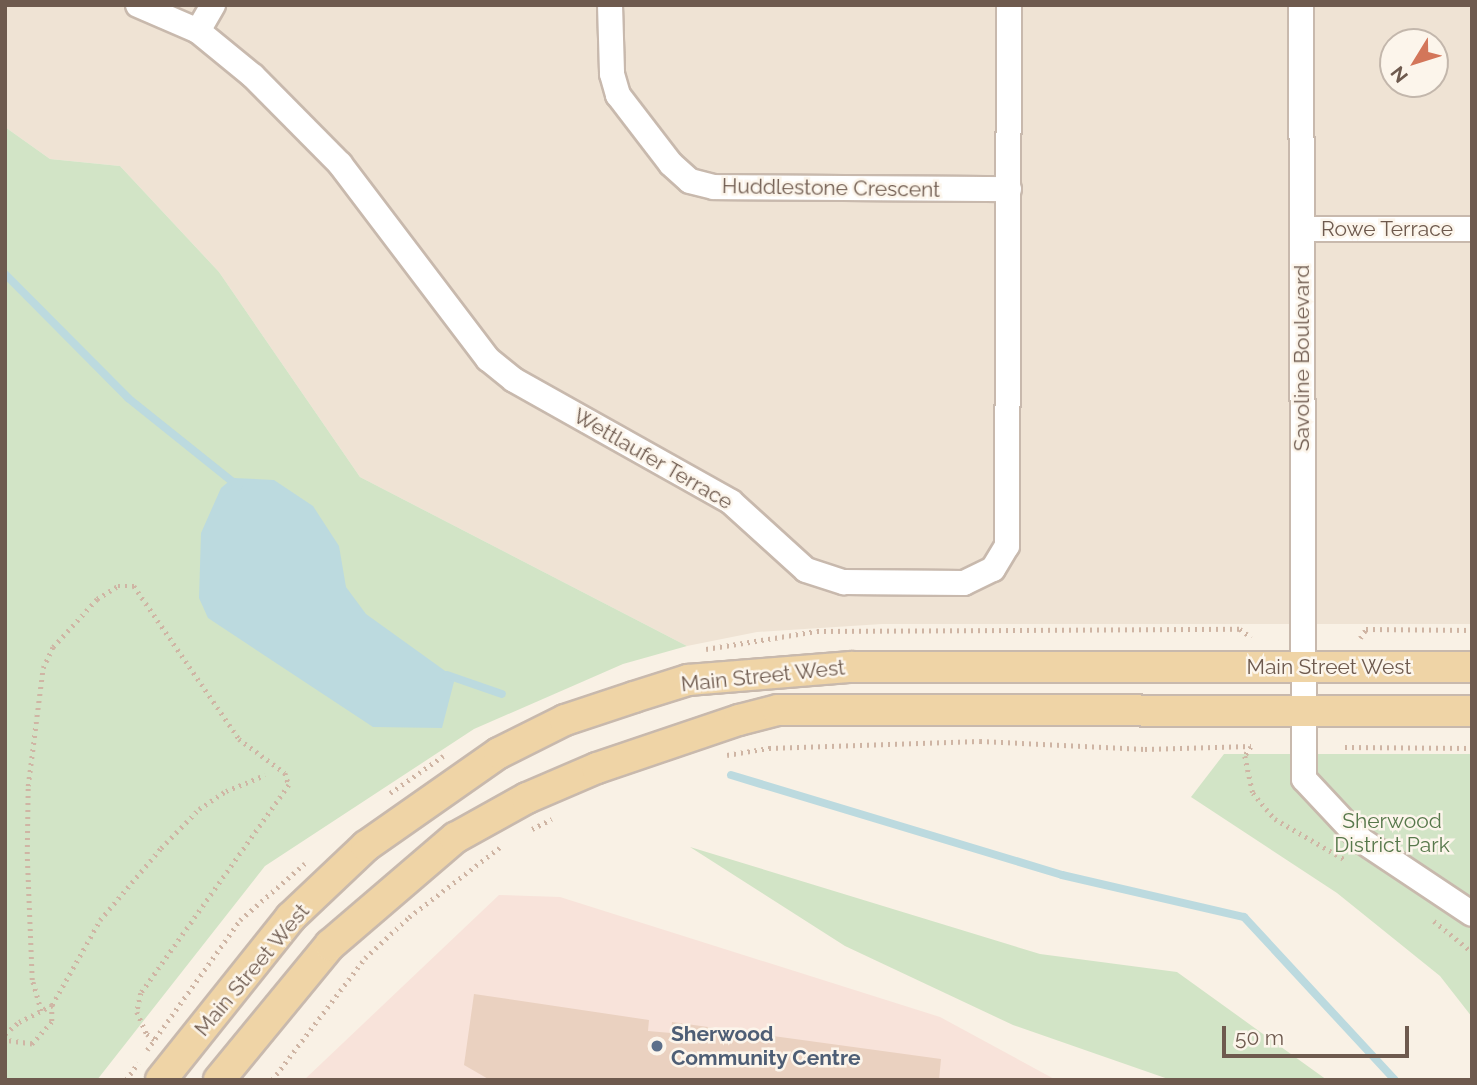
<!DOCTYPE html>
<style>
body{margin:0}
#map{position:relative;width:1477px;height:1085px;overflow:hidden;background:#f9f1e5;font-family:Raleway,sans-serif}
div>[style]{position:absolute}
.residential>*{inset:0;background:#efe3d4}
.commercial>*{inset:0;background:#f8e3da}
.green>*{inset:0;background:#d2e4c6}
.water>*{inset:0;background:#bcdadf}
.stream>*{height:8px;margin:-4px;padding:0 4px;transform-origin:4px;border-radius:4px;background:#bcdadf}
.building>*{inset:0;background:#ead1c0}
.path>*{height:4.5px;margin-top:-2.25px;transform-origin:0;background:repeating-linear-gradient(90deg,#cfb5a4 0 2px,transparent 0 7px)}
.roads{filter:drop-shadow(2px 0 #c8b9ad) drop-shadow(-2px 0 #c8b9ad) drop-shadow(0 2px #c8b9ad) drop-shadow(0 -2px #c8b9ad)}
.minor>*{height:24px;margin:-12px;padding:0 12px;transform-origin:12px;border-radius:12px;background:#fff}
.major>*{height:30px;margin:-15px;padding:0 15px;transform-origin:15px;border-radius:15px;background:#efd4a6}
.dots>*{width:19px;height:19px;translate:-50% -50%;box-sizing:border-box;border:4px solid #fcf5eb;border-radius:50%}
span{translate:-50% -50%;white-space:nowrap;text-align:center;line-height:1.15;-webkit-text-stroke:5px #fcf5eb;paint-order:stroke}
.street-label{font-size:21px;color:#6e5a4e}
.park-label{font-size:21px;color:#57784b}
.service-label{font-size:21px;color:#4e5e75;font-weight:700}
.left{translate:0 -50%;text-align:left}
.frame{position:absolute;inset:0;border:7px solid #6e5a4e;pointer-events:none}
.north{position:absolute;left:1379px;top:28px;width:70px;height:70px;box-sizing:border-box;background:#fcf5eb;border:2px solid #c3b7ac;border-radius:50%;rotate:232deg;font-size:19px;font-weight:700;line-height:28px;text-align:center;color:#6e5a4e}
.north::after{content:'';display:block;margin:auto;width:24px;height:32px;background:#d3765a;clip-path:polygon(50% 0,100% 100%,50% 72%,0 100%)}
.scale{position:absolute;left:1222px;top:1026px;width:187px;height:32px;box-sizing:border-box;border:4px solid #6e5a4e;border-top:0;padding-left:9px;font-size:21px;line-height:24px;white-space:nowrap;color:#6e5a4e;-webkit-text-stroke:5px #fcf5eb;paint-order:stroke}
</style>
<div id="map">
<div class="residential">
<i style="clip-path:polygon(evenodd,5px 5px,1472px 5px,1472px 624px,882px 624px,757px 632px,687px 646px,360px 477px,219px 272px,120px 166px,50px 159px,5px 127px,5px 5px,1393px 42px,1435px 42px,1435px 84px,1393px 84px,1393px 42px)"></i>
</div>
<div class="commercial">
<i style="clip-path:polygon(499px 895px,560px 897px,940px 1017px,1056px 1080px,304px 1080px)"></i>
</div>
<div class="green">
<i style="clip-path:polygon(5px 127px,50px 159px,120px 166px,219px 272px,360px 477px,687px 646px,623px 664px,474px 729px,265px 866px,97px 1080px,5px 1080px)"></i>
<i style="clip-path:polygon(1224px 754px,1472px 754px,1472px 1017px,1440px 976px,1337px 893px,1191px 797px)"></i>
<i style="clip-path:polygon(690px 847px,1040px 954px,1177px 972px,1327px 1080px,1171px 1080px,1013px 1025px,845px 946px)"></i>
</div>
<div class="water">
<i style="clip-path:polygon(233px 478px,274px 480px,313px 506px,339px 546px,346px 587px,366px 614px,455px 678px,442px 728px,373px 727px,208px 618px,199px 598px,201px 533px,221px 488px)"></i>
</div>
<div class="stream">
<i style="left:5px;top:274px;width:175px;rotate:45.2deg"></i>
<i style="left:128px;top:398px;width:141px;rotate:38.7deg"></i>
<i style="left:447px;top:675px;width:58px;rotate:19.1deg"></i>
<i style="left:731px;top:775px;width:346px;rotate:16.8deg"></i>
<i style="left:1062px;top:875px;width:187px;rotate:13deg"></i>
<i style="left:1244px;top:917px;width:222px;rotate:47.2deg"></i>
</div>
<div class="building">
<i style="clip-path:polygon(474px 994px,649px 1020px,648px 1031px,671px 1033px,672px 1022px,941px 1059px,939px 1080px,490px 1080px,464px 1065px)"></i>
</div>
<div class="path">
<i style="left:1360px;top:638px;width:11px;rotate:-56deg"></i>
<i style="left:1366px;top:629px;width:106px;rotate:0.5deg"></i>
<i style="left:706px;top:649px;width:112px;rotate:-9.2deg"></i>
<i style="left:817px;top:631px;width:423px;rotate:-0.3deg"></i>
<i style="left:1240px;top:629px;width:14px;rotate:36deg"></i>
<i style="left:1251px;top:747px;width:11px;rotate:124deg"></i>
<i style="left:1245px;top:756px;width:38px;rotate:78deg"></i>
<i style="left:1253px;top:793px;width:34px;rotate:50deg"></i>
<i style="left:1275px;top:819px;width:80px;rotate:30.1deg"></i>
<i style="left:1345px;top:747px;width:127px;rotate:0.5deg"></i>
<i style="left:727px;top:755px;width:43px;rotate:-9.5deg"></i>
<i style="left:769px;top:748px;width:211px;rotate:-1.9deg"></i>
<i style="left:980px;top:741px;width:165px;rotate:2.8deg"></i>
<i style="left:1145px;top:749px;width:106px;rotate:-1.6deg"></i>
<i style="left:390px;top:793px;width:65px;rotate:-34.9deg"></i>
<i style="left:532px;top:829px;width:22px;rotate:-27deg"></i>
<i style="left:1434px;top:921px;width:49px;rotate:39.2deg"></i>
<i style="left:52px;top:1005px;width:98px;rotate:-60.5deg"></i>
<i style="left:100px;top:920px;width:94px;rotate:-49.7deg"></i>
<i style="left:161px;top:848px;width:54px;rotate:-45.7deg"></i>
<i style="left:199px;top:809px;width:32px;rotate:-34deg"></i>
<i style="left:226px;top:791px;width:42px;rotate:-22.3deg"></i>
<i style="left:41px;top:1011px;width:32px;rotate:-106deg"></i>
<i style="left:32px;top:980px;width:126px;rotate:-92.3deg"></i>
<i style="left:27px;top:854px;width:68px;rotate:-89.2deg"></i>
<i style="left:28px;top:786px;width:119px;rotate:-82.8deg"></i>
<i style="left:43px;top:668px;width:23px;rotate:-65deg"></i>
<i style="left:53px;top:647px;width:65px;rotate:-47.5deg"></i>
<i style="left:97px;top:599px;width:25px;rotate:-32deg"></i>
<i style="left:118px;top:586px;width:16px"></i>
<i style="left:134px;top:586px;width:186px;rotate:55.5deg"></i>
<i style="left:239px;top:739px;width:57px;rotate:36.5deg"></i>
<i style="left:285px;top:773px;width:13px;rotate:72deg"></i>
<i style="left:289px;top:785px;width:255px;rotate:125.4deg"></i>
<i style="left:141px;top:993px;width:19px;rotate:102deg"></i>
<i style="left:137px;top:1012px;width:24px;rotate:66deg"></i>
<i style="left:147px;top:1034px;width:12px;rotate:35deg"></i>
<i style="left:5px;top:1034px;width:18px;rotate:-41deg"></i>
<i style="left:19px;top:1022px;width:37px;rotate:-27deg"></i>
<i style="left:52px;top:1005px;width:17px;rotate:90deg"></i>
<i style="left:52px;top:1022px;width:30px;rotate:132deg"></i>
<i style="left:32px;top:1044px;width:27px;rotate:-172deg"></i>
<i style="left:147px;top:1050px;width:160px;rotate:-54.4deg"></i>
<i style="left:240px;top:920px;width:86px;rotate:-41.2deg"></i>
<i style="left:126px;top:1080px;width:21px;rotate:-55deg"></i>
<i style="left:272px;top:1080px;width:153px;rotate:-52.7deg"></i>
<i style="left:365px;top:958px;width:60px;rotate:-43deg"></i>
<i style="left:409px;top:917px;width:118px;rotate:-37.5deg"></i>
</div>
<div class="roads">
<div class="minor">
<i style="left:138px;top:5px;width:65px;rotate:23.4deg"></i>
<i style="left:198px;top:31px;width:71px;rotate:39.3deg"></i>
<i style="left:253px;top:76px;width:124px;rotate:45.3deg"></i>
<i style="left:340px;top:164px;width:245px;rotate:52.8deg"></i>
<i style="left:488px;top:359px;width:33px;rotate:39deg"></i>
<i style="left:514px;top:380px;width:249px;rotate:29.3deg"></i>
<i style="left:731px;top:502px;width:101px;rotate:42.2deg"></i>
<i style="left:806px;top:570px;width:40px;rotate:18deg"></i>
<i style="left:844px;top:582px;width:120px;rotate:0.5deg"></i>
<i style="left:964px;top:583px;width:32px;rotate:-26deg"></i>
<i style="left:993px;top:569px;width:27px;rotate:-59deg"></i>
<i style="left:1007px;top:546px;width:541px;rotate:-89.79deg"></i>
<i style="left:610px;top:5px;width:69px;rotate:88.3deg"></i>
<i style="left:612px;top:74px;width:22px;rotate:74deg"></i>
<i style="left:618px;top:95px;width:87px;rotate:52.5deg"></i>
<i style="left:671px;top:164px;width:25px;rotate:42deg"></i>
<i style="left:690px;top:181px;width:25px;rotate:14deg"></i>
<i style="left:714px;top:187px;width:295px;rotate:0.4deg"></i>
<i style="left:1301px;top:5px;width:774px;rotate:89.78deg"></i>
<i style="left:1304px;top:779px;width:83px;rotate:46.9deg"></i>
<i style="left:1361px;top:840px;width:133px;rotate:33.7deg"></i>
<i style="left:198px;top:31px;width:30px;rotate:-60deg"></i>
<i style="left:1302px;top:229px;width:170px"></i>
</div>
<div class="major">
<i style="left:161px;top:1080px;width:208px;rotate:-51.4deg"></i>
<i style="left:291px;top:917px;width:103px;rotate:-43.4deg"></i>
<i style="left:366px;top:846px;width:162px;rotate:-35deg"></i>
<i style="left:499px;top:753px;width:74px;rotate:-26.6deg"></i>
<i style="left:565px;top:720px;width:73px;rotate:-18.4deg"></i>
<i style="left:634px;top:697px;width:57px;rotate:-17.5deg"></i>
<i style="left:688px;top:680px;width:164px;rotate:-4.6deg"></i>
<i style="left:851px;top:667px;width:621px"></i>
<i style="left:219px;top:1080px;width:175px;rotate:-50.6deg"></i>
<i style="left:330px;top:945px;width:165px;rotate:-40.6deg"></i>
<i style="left:455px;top:838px;width:82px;rotate:-29.1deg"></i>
<i style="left:527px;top:798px;width:76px;rotate:-23.2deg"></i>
<i style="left:597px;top:768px;width:150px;rotate:-18.7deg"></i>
<i style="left:739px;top:720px;width:40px;rotate:-14.4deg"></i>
<i style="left:778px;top:710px;width:694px;rotate:0.08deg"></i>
</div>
</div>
<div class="dots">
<i style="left:657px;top:1046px;background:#5c6f8a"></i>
</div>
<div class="street-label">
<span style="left:831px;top:188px;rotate:1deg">Huddlestone Crescent</span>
<span style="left:1387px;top:229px">Rowe Terrace</span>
<span style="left:1302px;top:358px;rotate:-90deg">Savoline Boulevard</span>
<span style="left:653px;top:459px;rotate:30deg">Wettlaufer Terrace</span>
<span style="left:1329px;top:667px">Main Street West</span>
<span style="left:763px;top:676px;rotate:-6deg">Main Street West</span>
<span style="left:252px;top:970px;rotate:-50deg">Main Street West</span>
</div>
<div class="park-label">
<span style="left:1392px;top:833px">Sherwood<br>District Park</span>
</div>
<div class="service-label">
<span class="left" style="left:671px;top:1046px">Sherwood<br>Community Centre</span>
</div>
<div class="frame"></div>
<div class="north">N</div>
<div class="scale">50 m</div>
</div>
